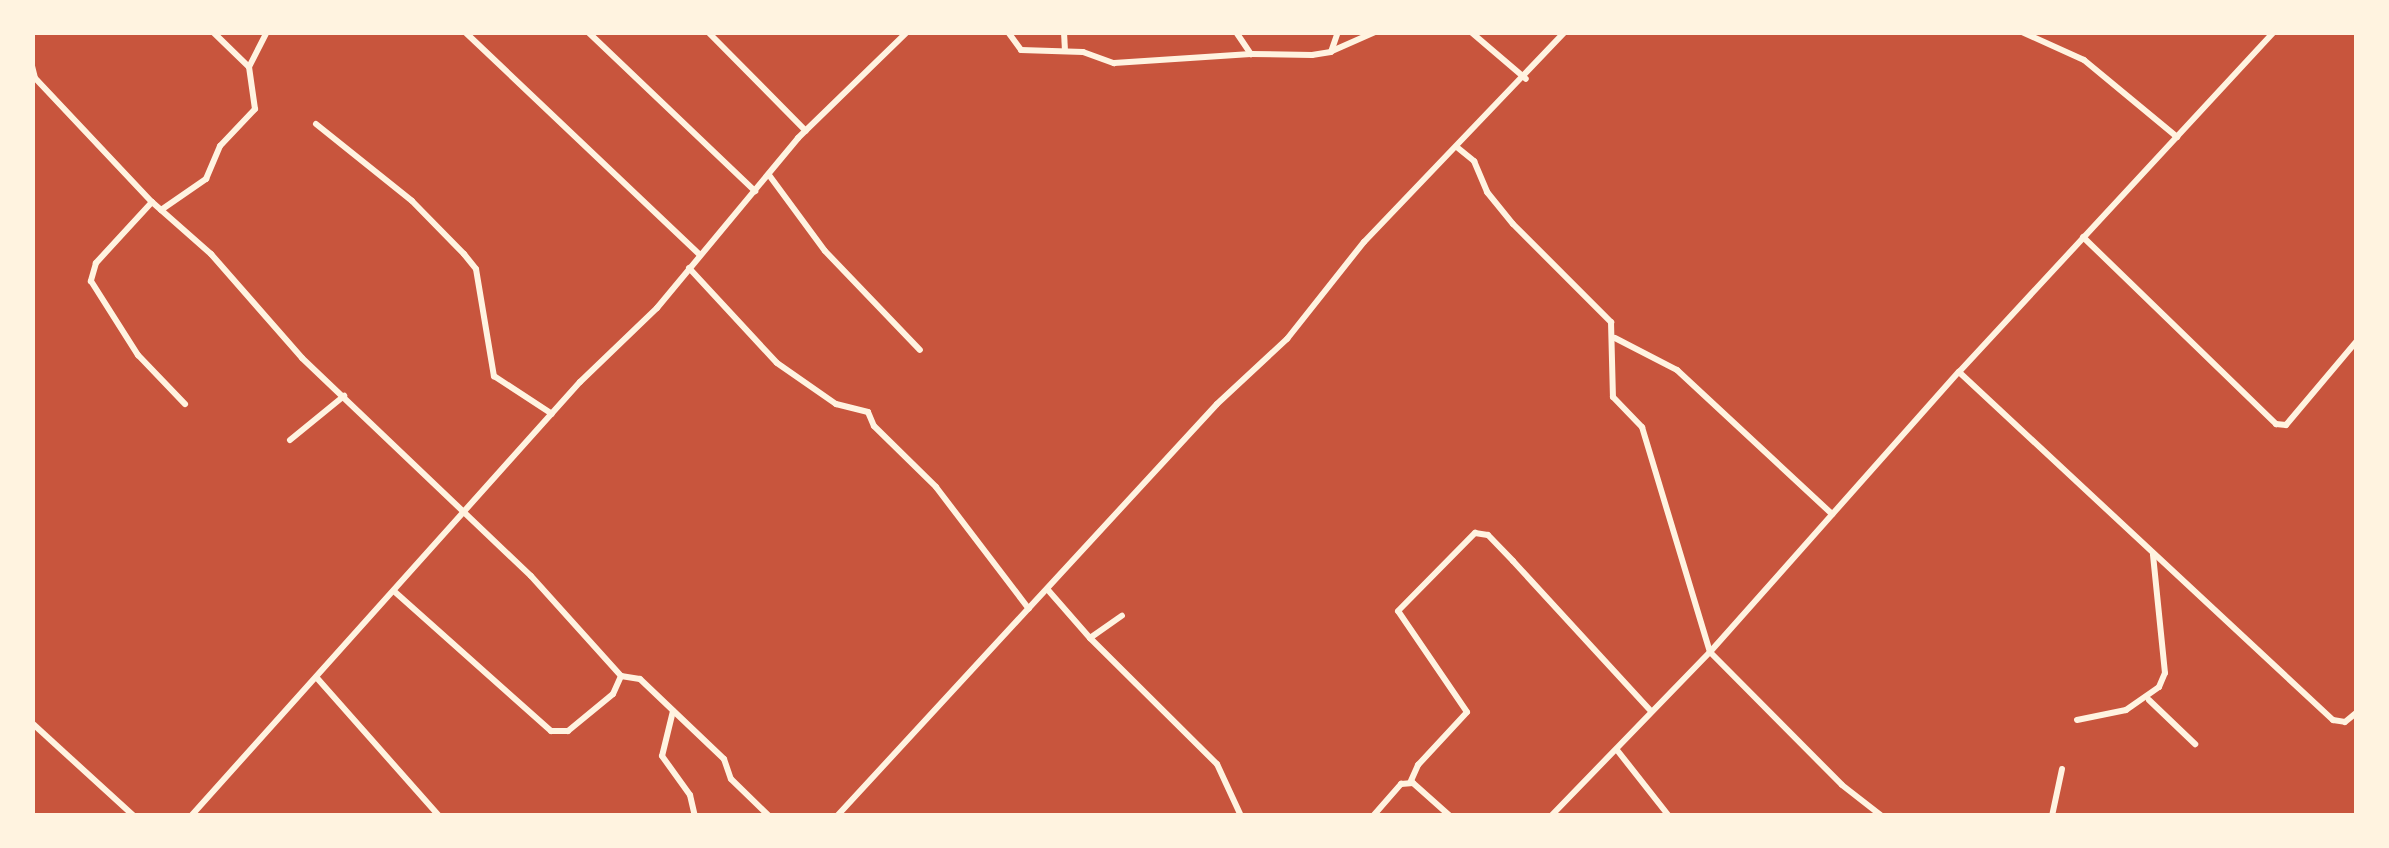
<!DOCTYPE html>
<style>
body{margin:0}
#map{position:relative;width:2389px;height:848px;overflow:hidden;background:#c8553d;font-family:"IBM Plex Sans",sans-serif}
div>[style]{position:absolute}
.minor>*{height:6px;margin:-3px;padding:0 3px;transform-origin:3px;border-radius:3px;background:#fff3e0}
span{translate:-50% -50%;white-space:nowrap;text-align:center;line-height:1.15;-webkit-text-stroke:9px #fff3e0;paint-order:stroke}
.frame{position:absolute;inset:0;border:35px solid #fff3e0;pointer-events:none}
</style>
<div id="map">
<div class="minor">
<i style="left:213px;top:32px;width:50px;rotate:44.2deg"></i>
<i style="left:465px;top:32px;width:324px;rotate:43.5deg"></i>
<i style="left:588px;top:32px;width:231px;rotate:43.6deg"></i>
<i style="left:708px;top:32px;width:139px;rotate:45.3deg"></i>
<i style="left:1008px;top:32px;width:22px;rotate:54deg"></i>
<i style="left:1021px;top:50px;width:62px;rotate:1.8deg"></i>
<i style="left:1083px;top:52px;width:33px;rotate:20deg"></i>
<i style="left:1114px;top:63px;width:137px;rotate:-3.8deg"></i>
<i style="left:1064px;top:32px;width:18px;rotate:87deg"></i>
<i style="left:1236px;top:32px;width:27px;rotate:56deg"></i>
<i style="left:1251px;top:54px;width:61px;rotate:0.9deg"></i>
<i style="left:1312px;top:55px;width:19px;rotate:-9deg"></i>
<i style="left:1331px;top:52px;width:21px;rotate:-71deg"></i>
<i style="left:1471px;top:32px;width:72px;rotate:40.5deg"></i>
<i style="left:2022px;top:32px;width:68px;rotate:24.3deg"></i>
<i style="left:2084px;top:60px;width:121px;rotate:39.6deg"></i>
<i style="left:1332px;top:51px;width:47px;rotate:-23.8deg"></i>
<i style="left:32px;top:66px;width:12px;rotate:76deg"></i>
<i style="left:35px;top:78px;width:170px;rotate:46.7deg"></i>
<i style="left:152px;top:202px;width:79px;rotate:41.4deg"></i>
<i style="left:211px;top:254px;width:138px;rotate:48.8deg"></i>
<i style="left:302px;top:358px;width:316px;rotate:43.6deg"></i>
<i style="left:531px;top:576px;width:135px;rotate:48deg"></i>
<i style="left:621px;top:676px;width:19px;rotate:9deg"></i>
<i style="left:640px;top:679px;width:116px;rotate:43.6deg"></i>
<i style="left:724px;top:759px;width:21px;rotate:71deg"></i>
<i style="left:731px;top:779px;width:53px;rotate:44.2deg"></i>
<i style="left:316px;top:124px;width:123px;rotate:38.7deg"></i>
<i style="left:412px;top:201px;width:74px;rotate:45.5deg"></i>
<i style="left:464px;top:254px;width:19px;rotate:51deg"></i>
<i style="left:476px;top:269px;width:109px;rotate:80.5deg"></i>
<i style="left:494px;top:376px;width:69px;rotate:33.2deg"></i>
<i style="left:1458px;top:148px;width:21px;rotate:39deg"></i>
<i style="left:1474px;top:161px;width:34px;rotate:67deg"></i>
<i style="left:1487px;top:192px;width:41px;rotate:50.9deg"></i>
<i style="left:1513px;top:224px;width:139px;rotate:45deg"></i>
<i style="left:1611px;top:322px;width:75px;rotate:88.5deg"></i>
<i style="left:1613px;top:397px;width:42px;rotate:46deg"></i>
<i style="left:1642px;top:427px;width:235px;rotate:73.2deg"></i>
<i style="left:1710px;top:652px;width:187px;rotate:45.2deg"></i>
<i style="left:1842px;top:785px;width:51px;rotate:37.8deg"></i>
<i style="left:769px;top:175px;width:94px;rotate:53.6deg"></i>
<i style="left:825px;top:251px;width:137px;rotate:46.2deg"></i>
<i style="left:152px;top:202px;width:83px;rotate:132.6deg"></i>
<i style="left:96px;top:263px;width:19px;rotate:106deg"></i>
<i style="left:91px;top:281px;width:88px;rotate:57.6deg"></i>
<i style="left:138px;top:355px;width:68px;rotate:46.2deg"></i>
<i style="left:161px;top:210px;width:55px;rotate:-34.6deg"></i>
<i style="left:206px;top:179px;width:36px;rotate:-67deg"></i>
<i style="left:220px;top:146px;width:51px;rotate:-46.6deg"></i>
<i style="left:255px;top:109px;width:42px;rotate:-98.1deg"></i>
<i style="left:249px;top:67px;width:39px;rotate:-63deg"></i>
<i style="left:2083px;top:237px;width:269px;rotate:44.1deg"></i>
<i style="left:2276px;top:424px;width:10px;rotate:6deg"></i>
<i style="left:2286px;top:425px;width:109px;rotate:-49.9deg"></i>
<i style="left:689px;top:268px;width:129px;rotate:47.2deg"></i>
<i style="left:777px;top:363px;width:72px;rotate:34.8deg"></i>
<i style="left:836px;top:404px;width:33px;rotate:14deg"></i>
<i style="left:868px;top:412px;width:15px;rotate:67deg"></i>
<i style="left:874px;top:426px;width:87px;rotate:44.5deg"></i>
<i style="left:936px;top:487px;width:153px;rotate:52.7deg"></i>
<i style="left:1615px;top:338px;width:70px;rotate:27.3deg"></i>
<i style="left:1677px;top:370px;width:212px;rotate:42.9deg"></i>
<i style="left:1959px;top:372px;width:511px;rotate:42.94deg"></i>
<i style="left:2333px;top:720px;width:12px;rotate:9deg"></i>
<i style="left:2345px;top:722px;width:14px;rotate:-39deg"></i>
<i style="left:290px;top:440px;width:70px;rotate:-39.2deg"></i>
<i style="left:1048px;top:590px;width:64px;rotate:48.8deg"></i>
<i style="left:1090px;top:638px;width:39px;rotate:-35deg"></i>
<i style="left:395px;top:592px;width:209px;rotate:41.7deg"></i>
<i style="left:551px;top:731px;width:17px"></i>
<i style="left:568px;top:731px;width:58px;rotate:-39.4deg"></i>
<i style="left:613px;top:694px;width:20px;rotate:-66deg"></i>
<i style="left:1090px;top:638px;width:179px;rotate:44.8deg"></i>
<i style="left:1217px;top:764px;width:57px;rotate:65.2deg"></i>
<i style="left:317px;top:678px;width:184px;rotate:48.5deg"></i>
<i style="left:2149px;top:700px;width:64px;rotate:43.7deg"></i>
<i style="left:673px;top:711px;width:46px;rotate:103.7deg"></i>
<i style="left:662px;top:756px;width:48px;rotate:54.3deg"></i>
<i style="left:690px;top:795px;width:22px;rotate:77deg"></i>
<i style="left:2077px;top:720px;width:50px;rotate:-11.5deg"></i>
<i style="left:2126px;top:710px;width:40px;rotate:-34.9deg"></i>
<i style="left:2159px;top:687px;width:15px;rotate:-67deg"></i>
<i style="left:2165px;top:673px;width:119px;rotate:-95.8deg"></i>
<i style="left:32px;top:723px;width:138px;rotate:42.4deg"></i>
<i style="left:1617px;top:750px;width:84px;rotate:51.8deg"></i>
<i style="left:1410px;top:783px;width:20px;rotate:-66deg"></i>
<i style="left:1418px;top:765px;width:72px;rotate:-47.2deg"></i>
<i style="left:1467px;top:712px;width:122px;rotate:-124.3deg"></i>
<i style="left:1398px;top:611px;width:110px;rotate:-45.4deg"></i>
<i style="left:1475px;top:533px;width:13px;rotate:9deg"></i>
<i style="left:1488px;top:535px;width:36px;rotate:46deg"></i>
<i style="left:1513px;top:561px;width:202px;rotate:47.4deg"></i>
<i style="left:191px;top:816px;width:583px;rotate:-48.13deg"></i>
<i style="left:580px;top:382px;width:107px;rotate:-43.9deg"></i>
<i style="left:657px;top:308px;width:221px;rotate:-50.3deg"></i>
<i style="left:798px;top:138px;width:152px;rotate:-44.2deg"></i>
<i style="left:837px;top:816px;width:560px;rotate:-47.31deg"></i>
<i style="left:1217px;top:404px;width:96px;rotate:-42.9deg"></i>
<i style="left:1287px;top:339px;width:124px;rotate:-51.6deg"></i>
<i style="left:1364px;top:242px;width:291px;rotate:-46.3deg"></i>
<i style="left:1373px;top:816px;width:43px;rotate:-48.8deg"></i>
<i style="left:1401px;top:784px;width:12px;rotate:-5deg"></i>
<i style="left:1413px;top:783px;width:50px;rotate:41.7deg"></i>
<i style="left:1551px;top:816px;width:228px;rotate:-45.9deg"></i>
<i style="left:1710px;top:652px;width:375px;rotate:-48.4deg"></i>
<i style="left:1959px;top:372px;width:463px;rotate:-47.2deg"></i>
<i style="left:2052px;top:816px;width:48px;rotate:-78deg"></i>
</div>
<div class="frame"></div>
</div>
